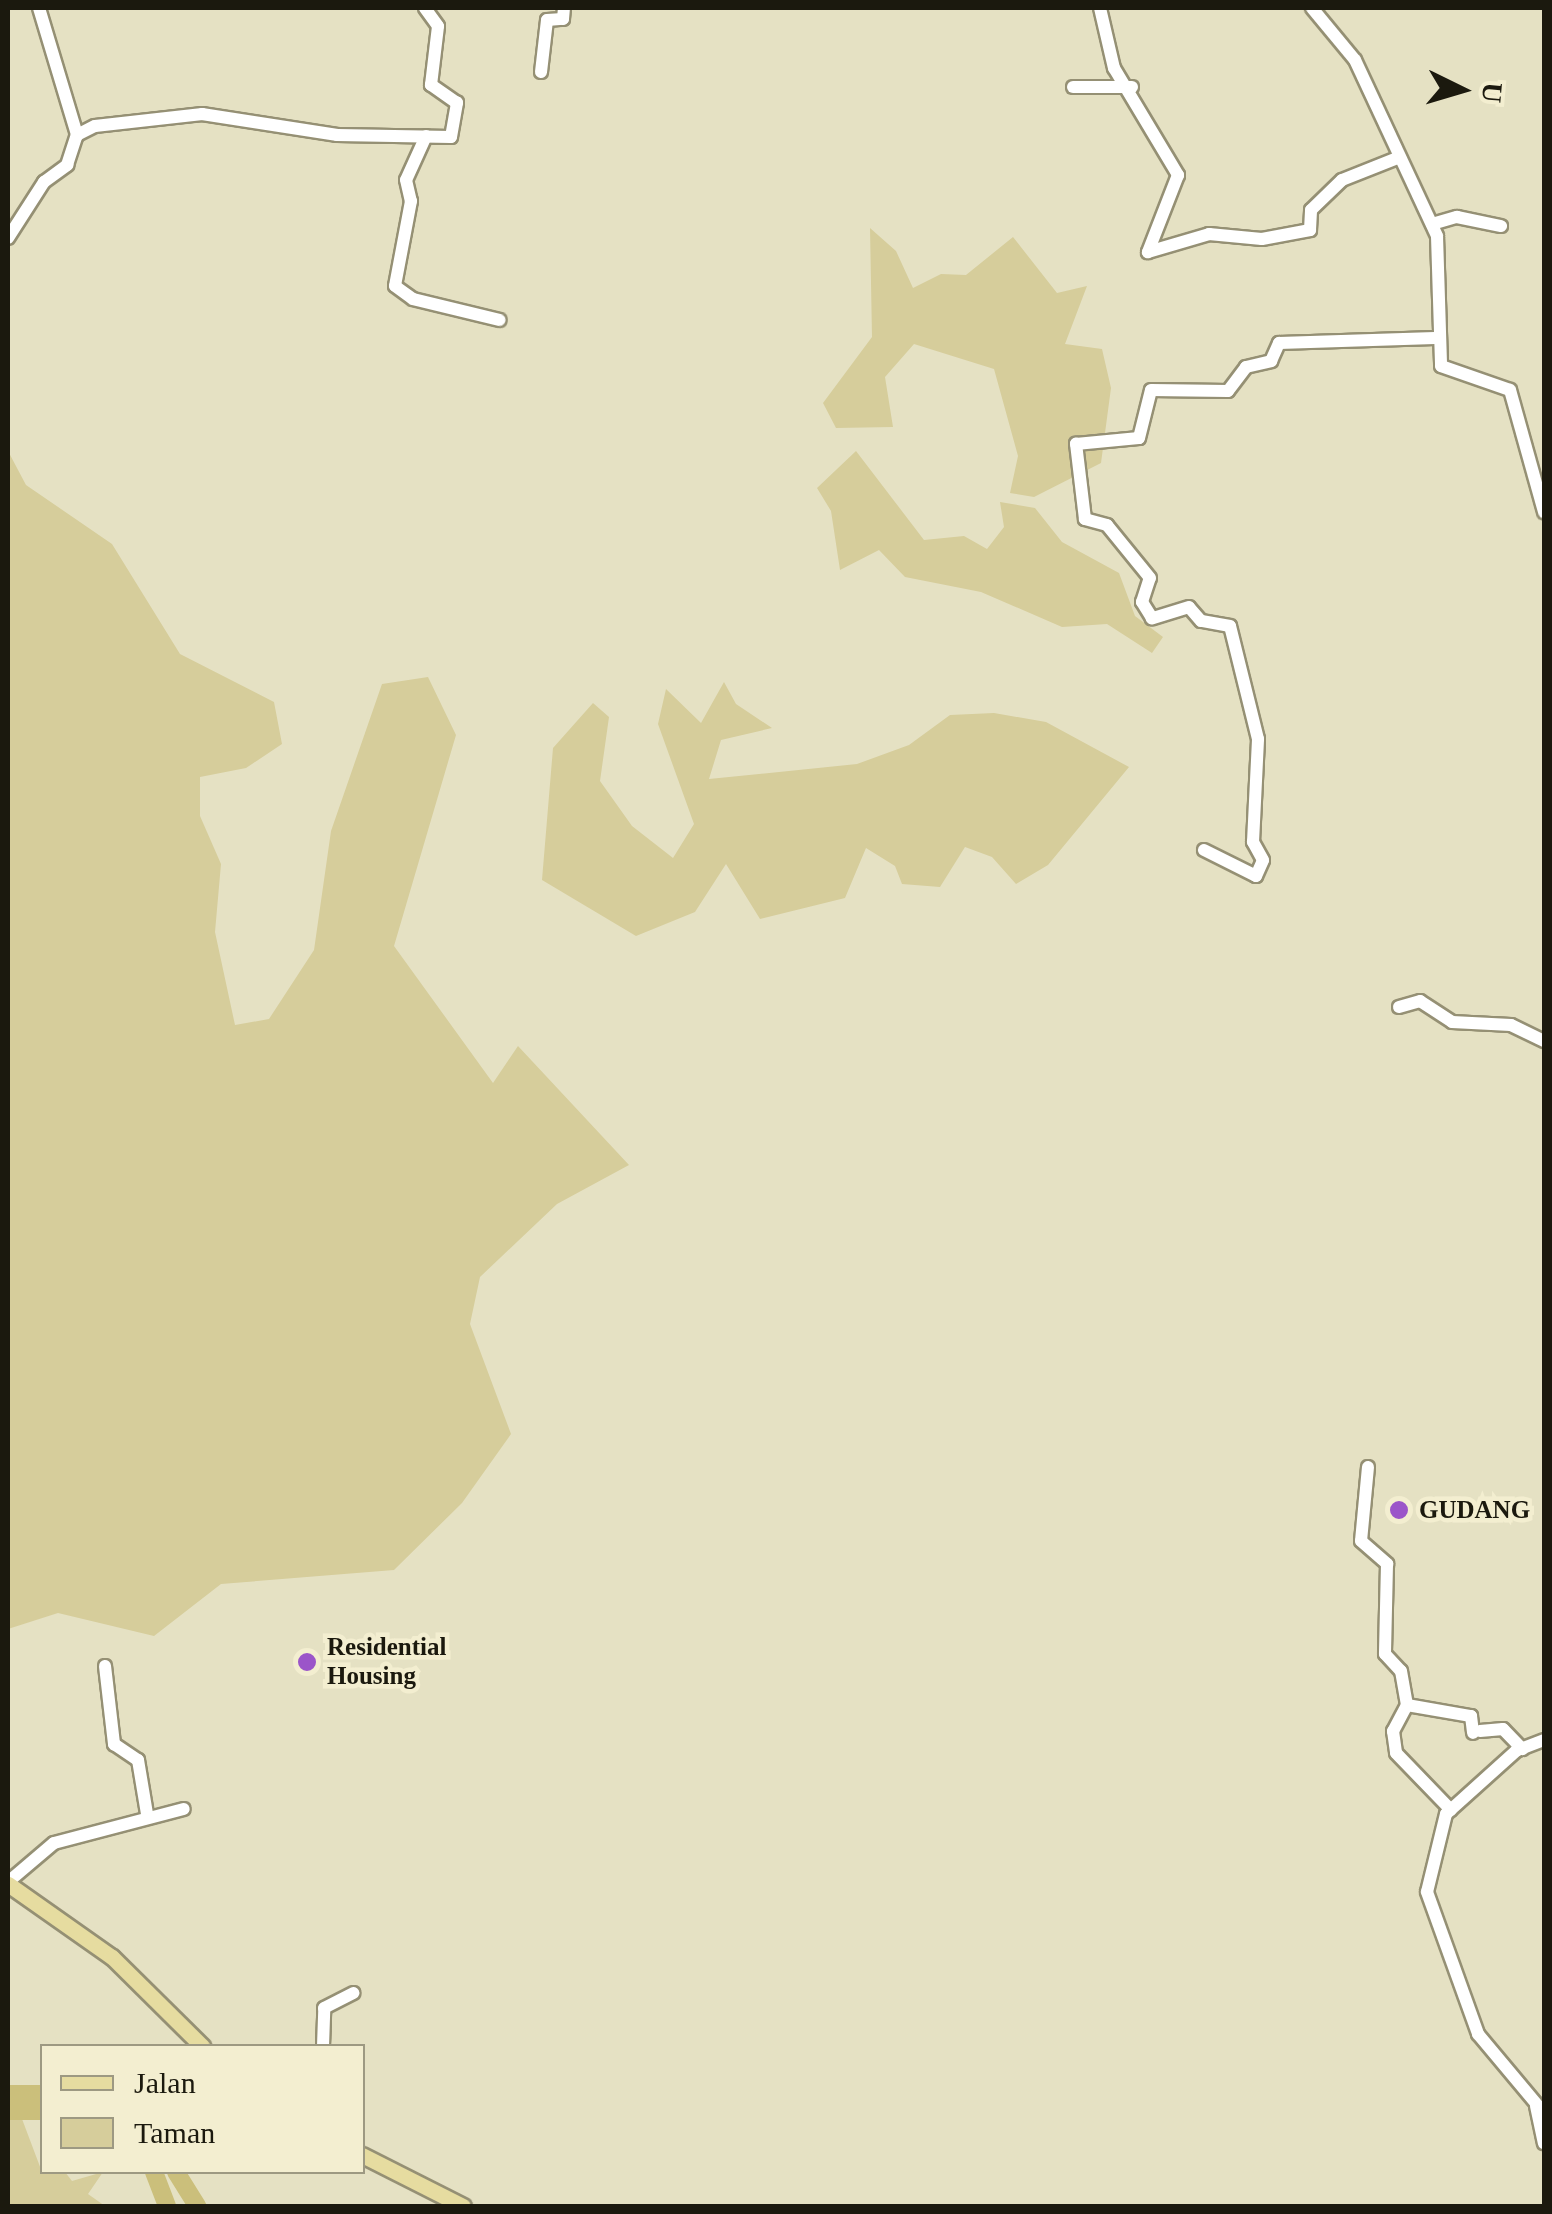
<!DOCTYPE html>
<style>
body{margin:0}
#map{position:relative;width:1552px;height:2214px;overflow:hidden;background:#e5e1c3;font-family:Georgia,serif}
div>[style]{position:absolute}
.green>*{inset:0;background:#d6cd9b}
.river>*{height:18px;margin:-9px;padding:0 9px;transform-origin:9px;border-radius:9px;background:#cbbf7b}
.roads{filter:drop-shadow(2px 0 #959074) drop-shadow(-2px 0 #959074) drop-shadow(0 2px #959074) drop-shadow(0 -2px #959074)}
.minor>*{height:12px;margin:-6px;padding:0 6px;transform-origin:6px;border-radius:6px;background:#fff}
.major>*{height:15px;margin:-7.5px;padding:0 7.5px;transform-origin:7.5px;border-radius:7.5px;background:#e6dca0}
.dots>*{width:28px;height:28px;translate:-50% -50%;box-sizing:border-box;border:5px solid #f3eed0;border-radius:50%}
span{translate:-50% -50%;white-space:nowrap;text-align:center;line-height:1.15;-webkit-text-stroke:9px #f3eed0;paint-order:stroke}
.poi-label{font-size:25px;color:#1b190e;font-weight:700}
.left{translate:0 -50%;text-align:left}
.frame{position:absolute;inset:0;border:10px solid #1b190e;pointer-events:none}
.legend{position:absolute;left:40px;top:2044px;width:325px;height:130px;box-sizing:border-box;background:#f3eed0;border:2px solid #9d9982;margin:0;padding:12px 18px;list-style:none;font-size:30px;color:#1b190e}
.legend li{display:flex;align-items:center;gap:20px;height:50px}
.legend b{width:50px;border:2px solid #9d9982}
.north{position:absolute;left:1412px;top:40px;width:100px;height:100px;-webkit-text-stroke:8px #f3eed0;paint-order:stroke;rotate:95deg;font-size:28px;font-weight:700;line-height:40px;text-align:center;color:#1b190e}
.north::after{content:'';display:block;margin:auto;width:35px;height:45px;background:#1b190e;clip-path:polygon(50% 0,100% 100%,50% 72%,0 100%)}
</style>
<div id="map">
<div class="green">
<i style="clip-path:polygon(870px 228px,896px 251px,913px 288px,941px 274px,966px 275px,1013px 237px,1057px 293px,1087px 286px,1065px 344px,1102px 349px,1111px 388px,1101px 463px,1034px 497px,1010px 493px,1018px 456px,994px 369px,914px 344px,885px 377px,893px 427px,836px 428px,823px 403px,872px 337px)"></i>
<i style="clip-path:polygon(8px 451px,26px 485px,112px 544px,180px 654px,274px 702px,282px 744px,246px 768px,200px 777px,200px 816px,221px 864px,215px 932px,235px 1025px,269px 1019px,314px 950px,331px 831px,382px 684px,428px 677px,456px 735px,394px 946px,493px 1083px,518px 1046px,629px 1165px,557px 1204px,480px 1277px,470px 1324px,511px 1434px,462px 1503px,394px 1570px,221px 1584px,154px 1636px,58px 1613px,8px 1629px)"></i>
<i style="clip-path:polygon(856px 451px,924px 540px,964px 536px,987px 549px,1004px 527px,1000px 502px,1035px 508px,1062px 542px,1119px 573px,1135px 616px,1163px 637px,1152px 653px,1107px 624px,1062px 627px,981px 592px,905px 577px,879px 550px,840px 570px,831px 511px,817px 488px)"></i>
<i style="clip-path:polygon(724px 682px,736px 704px,772px 728px,721px 740px,709px 779px,857px 764px,909px 745px,950px 715px,994px 713px,1046px 722px,1129px 767px,1048px 865px,1016px 884px,992px 857px,965px 847px,940px 887px,902px 884px,895px 866px,866px 848px,845px 898px,760px 919px,726px 864px,695px 912px,636px 936px,542px 880px,553px 748px,593px 703px,609px 717px,600px 781px,632px 826px,673px 858px,694px 824px,658px 724px,666px 689px,701px 723px)"></i>
<i style="clip-path:polygon(16px 2103px,42px 2172px,65px 2172px,72px 2181px,103px 2172px,88px 2194px,105px 2206px,8px 2206px,8px 2104px)"></i>
</div>
<div class="river">
<i style="left:8px;top:2094px;width:34px"></i>
<i style="left:8px;top:2111px;width:34px"></i>
<i style="left:154px;top:2172px;width:36px;rotate:69deg"></i>
<i style="left:176px;top:2172px;width:40px;rotate:58deg"></i>
</div>
<div class="roads">
<div class="minor">
<i style="left:39px;top:8px;width:133px;rotate:73.3deg"></i>
<i style="left:1100px;top:8px;width:62px;rotate:76.9deg"></i>
<i style="left:1114px;top:68px;width:125px;rotate:59.1deg"></i>
<i style="left:1178px;top:175px;width:83px;rotate:111.3deg"></i>
<i style="left:1148px;top:252px;width:64px;rotate:-16.4deg"></i>
<i style="left:1209px;top:234px;width:53px;rotate:5.4deg"></i>
<i style="left:1262px;top:239px;width:49px;rotate:-10.6deg"></i>
<i style="left:1310px;top:230px;width:20px;rotate:-87deg"></i>
<i style="left:1311px;top:210px;width:43px;rotate:-44.1deg"></i>
<i style="left:1342px;top:180px;width:62px;rotate:-21.6deg"></i>
<i style="left:1312px;top:8px;width:67px;rotate:50.4deg"></i>
<i style="left:1355px;top:60px;width:194px;rotate:65deg"></i>
<i style="left:1437px;top:236px;width:130px;rotate:88.2deg"></i>
<i style="left:1441px;top:366px;width:73px;rotate:19.2deg"></i>
<i style="left:1510px;top:390px;width:127px;rotate:74.4deg"></i>
<i style="left:541px;top:72px;width:52px;rotate:-83.4deg"></i>
<i style="left:547px;top:20px;width:16px;rotate:-4deg"></i>
<i style="left:563px;top:19px;width:11px;rotate:-85deg"></i>
<i style="left:1073px;top:87px;width:59px"></i>
<i style="left:426px;top:136px;width:48px;rotate:114.4deg"></i>
<i style="left:406px;top:180px;width:22px;rotate:77deg"></i>
<i style="left:411px;top:201px;width:86px;rotate:100.7deg"></i>
<i style="left:395px;top:286px;width:22px;rotate:36deg"></i>
<i style="left:413px;top:299px;width:89px;rotate:13.6deg"></i>
<i style="left:1432px;top:224px;width:26px;rotate:-16deg"></i>
<i style="left:1457px;top:217px;width:45px;rotate:11.6deg"></i>
<i style="left:8px;top:238px;width:67px;rotate:-57.3deg"></i>
<i style="left:44px;top:182px;width:29px;rotate:-36deg"></i>
<i style="left:67px;top:165px;width:32px;rotate:-72deg"></i>
<i style="left:77px;top:135px;width:20px;rotate:-27deg"></i>
<i style="left:95px;top:126px;width:108px;rotate:-6.4deg"></i>
<i style="left:202px;top:114px;width:137px;rotate:8.8deg"></i>
<i style="left:337px;top:135px;width:114px;rotate:1deg"></i>
<i style="left:451px;top:137px;width:35px;rotate:-80deg"></i>
<i style="left:457px;top:103px;width:32px;rotate:-145deg"></i>
<i style="left:431px;top:85px;width:59px;rotate:-83.2deg"></i>
<i style="left:438px;top:26px;width:22px;rotate:-126deg"></i>
<i style="left:1204px;top:850px;width:58px;rotate:26.6deg"></i>
<i style="left:1256px;top:876px;width:17px;rotate:-66deg"></i>
<i style="left:1263px;top:860px;width:21px;rotate:-119deg"></i>
<i style="left:1253px;top:842px;width:103px;rotate:-87.2deg"></i>
<i style="left:1258px;top:739px;width:116px;rotate:-103.9deg"></i>
<i style="left:1230px;top:626px;width:29px;rotate:-170deg"></i>
<i style="left:1201px;top:621px;width:18px;rotate:-131deg"></i>
<i style="left:1189px;top:607px;width:39px;rotate:163deg"></i>
<i style="left:1152px;top:618px;width:19px;rotate:-122deg"></i>
<i style="left:1142px;top:602px;width:25px;rotate:-72deg"></i>
<i style="left:1150px;top:578px;width:68px;rotate:-129.1deg"></i>
<i style="left:1107px;top:525px;width:23px;rotate:-165deg"></i>
<i style="left:1085px;top:519px;width:76px;rotate:-96.8deg"></i>
<i style="left:1076px;top:444px;width:63px;rotate:-5.4deg"></i>
<i style="left:1139px;top:438px;width:49px;rotate:-76deg"></i>
<i style="left:1151px;top:390px;width:77px;rotate:0.7deg"></i>
<i style="left:1228px;top:391px;width:30px;rotate:-53deg"></i>
<i style="left:1246px;top:367px;width:26px;rotate:-13deg"></i>
<i style="left:1271px;top:361px;width:20px;rotate:-66deg"></i>
<i style="left:1279px;top:343px;width:156px;rotate:-1.8deg"></i>
<i style="left:1399px;top:1007px;width:22px;rotate:-16deg"></i>
<i style="left:1420px;top:1001px;width:38px;rotate:33deg"></i>
<i style="left:1452px;top:1022px;width:59px;rotate:2.9deg"></i>
<i style="left:1511px;top:1025px;width:37px;rotate:26deg"></i>
<i style="left:1368px;top:1467px;width:74px;rotate:95.4deg"></i>
<i style="left:1361px;top:1541px;width:35px;rotate:41deg"></i>
<i style="left:1387px;top:1564px;width:90px;rotate:91.3deg"></i>
<i style="left:1385px;top:1654px;width:23px;rotate:47deg"></i>
<i style="left:1401px;top:1671px;width:35px;rotate:80deg"></i>
<i style="left:1407px;top:1705px;width:30px;rotate:118deg"></i>
<i style="left:1393px;top:1731px;width:22px;rotate:82deg"></i>
<i style="left:1396px;top:1753px;width:79px;rotate:46deg"></i>
<i style="left:105px;top:1666px;width:79px;rotate:83.4deg"></i>
<i style="left:114px;top:1744px;width:29px;rotate:34deg"></i>
<i style="left:138px;top:1760px;width:55px;rotate:80.5deg"></i>
<i style="left:1407px;top:1705px;width:65px;rotate:9.8deg"></i>
<i style="left:1471px;top:1716px;width:17px;rotate:83deg"></i>
<i style="left:1480px;top:1731px;width:23px;rotate:-5deg"></i>
<i style="left:1503px;top:1729px;width:28px;rotate:46deg"></i>
<i style="left:1544px;top:1740px;width:30px;rotate:159deg"></i>
<i style="left:1516px;top:1751px;width:94px;rotate:138deg"></i>
<i style="left:1446px;top:1814px;width:80px;rotate:103.7deg"></i>
<i style="left:1427px;top:1892px;width:151px;rotate:70.2deg"></i>
<i style="left:1478px;top:2034px;width:103px;rotate:50.1deg"></i>
<i style="left:8px;top:1882px;width:60px;rotate:-40.3deg"></i>
<i style="left:54px;top:1843px;width:134px;rotate:-14.7deg"></i>
<i style="left:323px;top:2046px;width:38px;rotate:-88deg"></i>
<i style="left:324px;top:2008px;width:33px;rotate:-27deg"></i>
<i style="left:1536px;top:2106px;width:38px;rotate:78deg"></i>
</div>
<div class="major">
<i style="left:8px;top:1884px;width:127px;rotate:35.1deg"></i>
<i style="left:112px;top:1957px;width:127px;rotate:44.7deg"></i>
<i style="left:362px;top:2155px;width:113px;rotate:26.8deg"></i>
</div>
</div>
<div class="dots">
<i style="left:1399px;top:1510px;background:#9b55c9"></i>
<i style="left:307px;top:1662px;background:#9b55c9"></i>
</div>
<div class="poi-label">
<span class="left" style="left:1419px;top:1510px">GUDANG</span>
<span class="left" style="left:327px;top:1662px">Residential<br>Housing</span>
</div>
<div class="frame"></div>
<ul class="legend">
<li><b style="height:12px;background:#e6dca0"></b>Jalan</li>
<li><b style="height:28px;background:#d6cd9b"></b>Taman</li>
</ul>
<div class="north">U</div>
</div>
